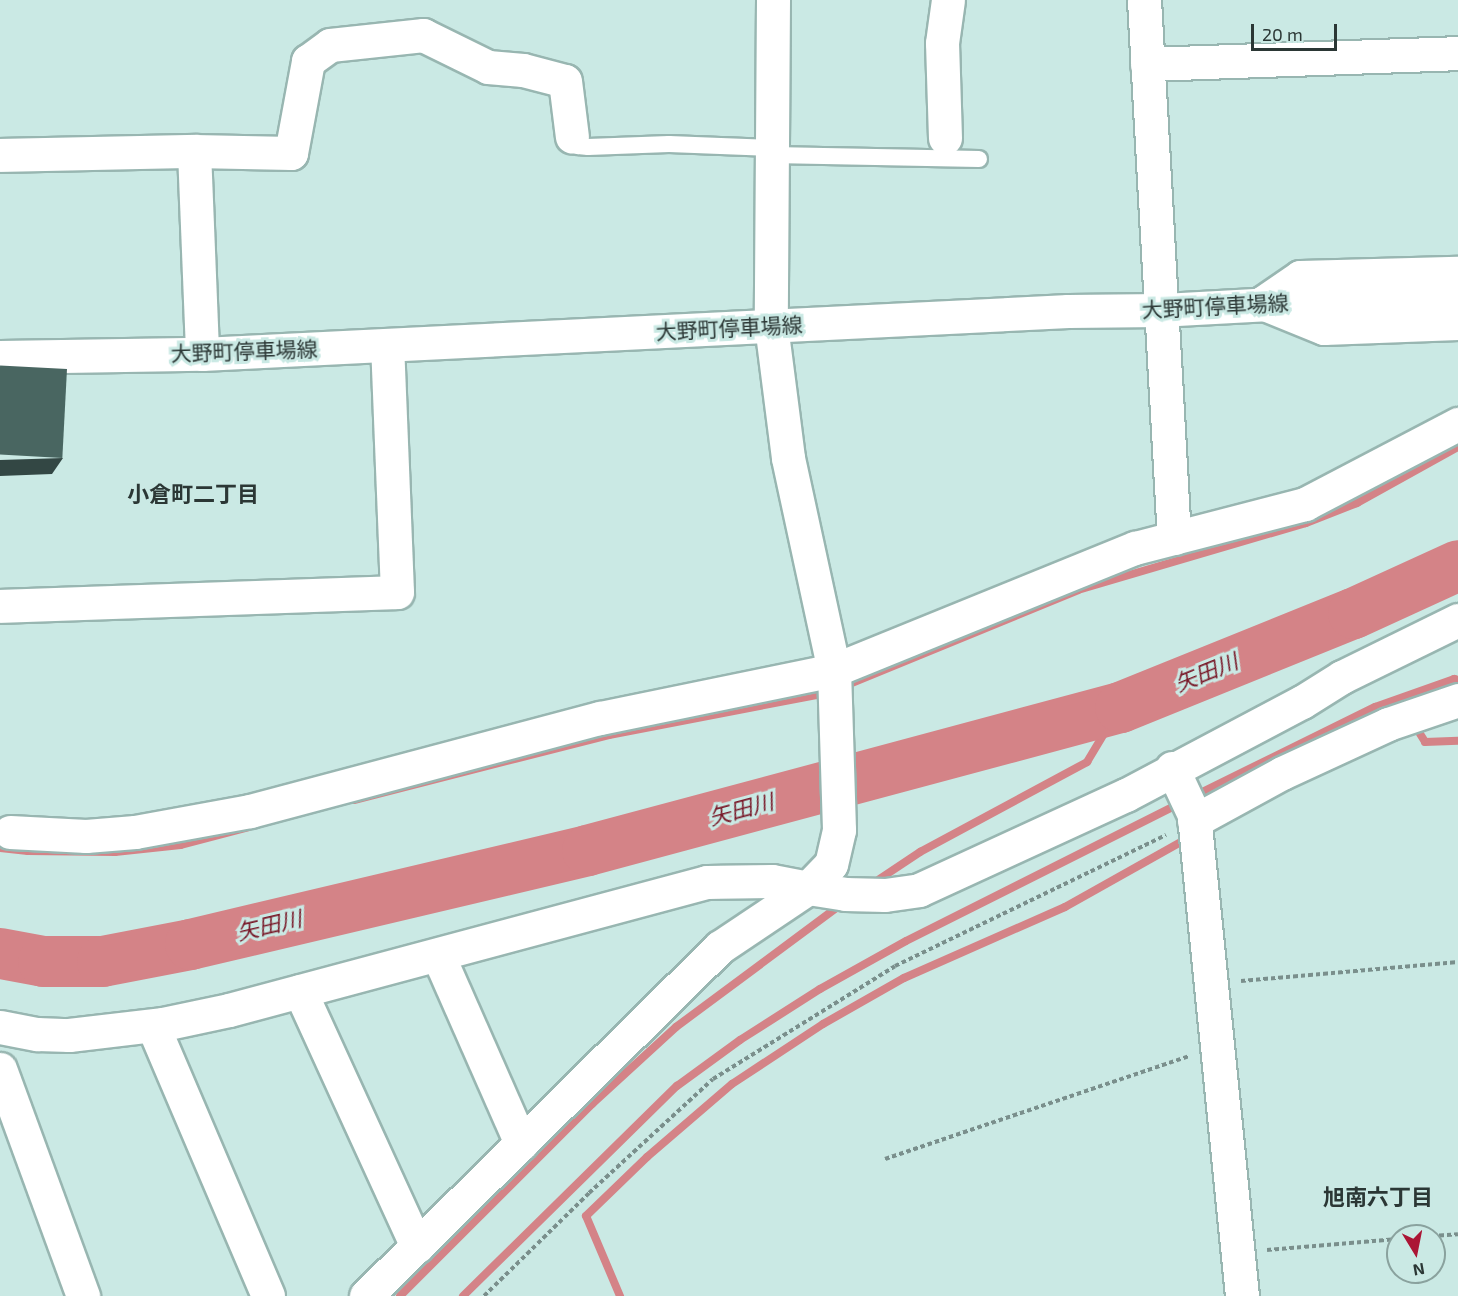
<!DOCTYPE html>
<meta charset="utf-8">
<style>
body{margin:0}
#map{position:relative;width:1458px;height:1296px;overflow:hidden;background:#cae9e4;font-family:"Exo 2","Noto Sans JP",sans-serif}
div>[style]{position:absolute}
.stream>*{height:8px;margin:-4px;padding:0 4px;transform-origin:4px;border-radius:4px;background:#d48387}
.river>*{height:51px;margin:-25.5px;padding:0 25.5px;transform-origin:25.5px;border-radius:25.5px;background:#d48387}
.path>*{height:4px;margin-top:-2px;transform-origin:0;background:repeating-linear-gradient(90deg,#7a8f8c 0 4.5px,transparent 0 7.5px)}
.roads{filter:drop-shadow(2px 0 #98b6b1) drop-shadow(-2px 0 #98b6b1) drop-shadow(0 2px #98b6b1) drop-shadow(0 -2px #98b6b1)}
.service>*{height:16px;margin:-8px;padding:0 8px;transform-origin:8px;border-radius:8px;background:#fff}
.minor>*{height:33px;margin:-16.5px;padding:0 16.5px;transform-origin:16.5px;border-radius:16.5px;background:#fff}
.tertiary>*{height:33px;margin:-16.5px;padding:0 16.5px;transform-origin:16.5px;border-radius:16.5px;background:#fff}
.secondary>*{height:33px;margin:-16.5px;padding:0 16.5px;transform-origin:16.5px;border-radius:16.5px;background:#fff}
.shaded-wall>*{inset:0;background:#334744}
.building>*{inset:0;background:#496661;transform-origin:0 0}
span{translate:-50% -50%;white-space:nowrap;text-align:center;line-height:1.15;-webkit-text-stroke:6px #cae9e4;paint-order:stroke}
.street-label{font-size:21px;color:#2b3735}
.neighbourhood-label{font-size:22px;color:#2b3735;font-weight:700}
.water-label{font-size:22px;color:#781828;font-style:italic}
.north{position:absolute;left:1386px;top:1224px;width:60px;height:60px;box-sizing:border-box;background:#cae9e4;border:2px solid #8aa29e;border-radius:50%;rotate:170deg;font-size:16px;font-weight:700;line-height:24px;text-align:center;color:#2b3735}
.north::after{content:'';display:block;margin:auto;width:21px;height:27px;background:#ab1535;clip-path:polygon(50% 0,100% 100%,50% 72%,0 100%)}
.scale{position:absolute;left:1251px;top:24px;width:86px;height:27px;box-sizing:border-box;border:3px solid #2b3735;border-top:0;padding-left:8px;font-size:18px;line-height:21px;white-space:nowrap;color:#2b3735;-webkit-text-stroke:4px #cae9e4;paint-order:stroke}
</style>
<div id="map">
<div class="stream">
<i style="left:842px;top:687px;width:255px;rotate:-22.3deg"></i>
<i style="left:1078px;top:590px;width:238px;rotate:-16.4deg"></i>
<i style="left:1306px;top:523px;width:55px;rotate:-21.4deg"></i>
<i style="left:1357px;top:503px;width:115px;rotate:-29deg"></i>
<i style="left:1425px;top:726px;width:9px;rotate:159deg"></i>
<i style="left:1417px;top:729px;width:15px;rotate:58deg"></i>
<i style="left:1425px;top:742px;width:33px;rotate:-2deg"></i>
<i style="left:1192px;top:797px;width:204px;rotate:-26.2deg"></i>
<i style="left:1375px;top:707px;width:84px;rotate:-19.5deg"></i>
<i style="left:1454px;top:679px;width:4px;rotate:14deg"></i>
<i style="left:354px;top:800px;width:263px;rotate:-14.3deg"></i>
<i style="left:609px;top:735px;width:222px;rotate:-10.9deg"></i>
<i style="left:0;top:848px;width:28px;rotate:6deg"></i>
<i style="left:28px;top:851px;width:87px;rotate:0.7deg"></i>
<i style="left:115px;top:852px;width:66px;rotate:-6.1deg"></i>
<i style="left:181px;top:845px;width:70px;rotate:-14.8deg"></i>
<i style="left:872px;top:884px;width:58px;rotate:-33.7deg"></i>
<i style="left:920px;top:852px;width:190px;rotate:-28.3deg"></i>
<i style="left:1087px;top:762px;width:64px;rotate:-59deg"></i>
<i style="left:400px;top:1296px;width:272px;rotate:-45deg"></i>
<i style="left:592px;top:1104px;width:114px;rotate:-42.5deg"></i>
<i style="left:676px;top:1027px;width:208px;rotate:-36.6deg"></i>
<i style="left:463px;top:1296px;width:300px;rotate:-44.5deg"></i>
<i style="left:677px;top:1086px;width:78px;rotate:-36.1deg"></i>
<i style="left:740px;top:1040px;width:95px;rotate:-32.5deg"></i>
<i style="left:820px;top:989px;width:98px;rotate:-29.2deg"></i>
<i style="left:906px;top:941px;width:307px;rotate:-26.7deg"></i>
<i style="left:620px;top:1296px;width:87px;rotate:-113deg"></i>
<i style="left:586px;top:1216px;width:85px;rotate:-44deg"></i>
<i style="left:647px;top:1157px;width:112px;rotate:-40.7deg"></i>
<i style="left:732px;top:1084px;width:109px;rotate:-33.4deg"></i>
<i style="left:823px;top:1024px;width:93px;rotate:-29.6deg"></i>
<i style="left:904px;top:978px;width:176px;rotate:-23.8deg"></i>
<i style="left:1065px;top:907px;width:141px;rotate:-29.3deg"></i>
</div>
<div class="river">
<i style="left:0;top:953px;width:44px;rotate:10.5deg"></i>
<i style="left:43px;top:961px;width:59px"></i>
<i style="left:102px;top:961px;width:90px;rotate:-10.9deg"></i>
<i style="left:190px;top:944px;width:408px;rotate:-13.3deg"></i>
<i style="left:587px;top:850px;width:552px;rotate:-15.02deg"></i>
<i style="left:1120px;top:707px;width:251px;rotate:-22deg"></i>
<i style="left:1353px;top:613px;width:115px;rotate:-24.6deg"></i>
</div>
<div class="path">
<i style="left:1241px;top:981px;width:218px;rotate:-5deg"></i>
<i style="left:885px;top:1159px;width:321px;rotate:-18.7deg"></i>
<i style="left:1432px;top:1236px;width:26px;rotate:-4deg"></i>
<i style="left:1267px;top:1250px;width:131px;rotate:-4.8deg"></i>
<i style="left:484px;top:1296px;width:147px;rotate:-44.4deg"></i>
<i style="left:589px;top:1193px;width:168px;rotate:-42.6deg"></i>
<i style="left:713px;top:1079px;width:214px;rotate:-31.8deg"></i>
<i style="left:895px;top:966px;width:301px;rotate:-25.8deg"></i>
</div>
<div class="roads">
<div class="service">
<i style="left:572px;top:137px;width:11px;rotate:56deg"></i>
<i style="left:578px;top:146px;width:10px;rotate:6deg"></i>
<i style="left:588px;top:147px;width:81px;rotate:-2.1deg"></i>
<i style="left:669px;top:144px;width:103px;rotate:2.2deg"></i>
<i style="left:772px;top:155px;width:207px;rotate:1.1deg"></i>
</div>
<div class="minor">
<i style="left:773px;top:0;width:325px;rotate:90.4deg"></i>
<i style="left:771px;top:325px;width:134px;rotate:82.7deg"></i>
<i style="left:788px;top:458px;width:217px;rotate:77.8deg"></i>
<i style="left:834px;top:670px;width:160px;rotate:88.2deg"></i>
<i style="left:839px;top:830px;width:35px;rotate:103deg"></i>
<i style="left:831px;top:864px;width:33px;rotate:134deg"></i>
<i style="left:808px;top:888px;width:37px;rotate:9deg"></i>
<i style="left:845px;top:894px;width:40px;rotate:1.4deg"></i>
<i style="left:885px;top:895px;width:34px;rotate:-8deg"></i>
<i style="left:919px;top:890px;width:228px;rotate:-24.7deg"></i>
<i style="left:1126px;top:795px;width:199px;rotate:-27.9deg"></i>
<i style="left:1302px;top:702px;width:47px;rotate:-32deg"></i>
<i style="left:1342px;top:677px;width:129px;rotate:-26.2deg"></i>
<i style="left:1144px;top:0;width:539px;rotate:86.81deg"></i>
<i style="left:1147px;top:64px;width:311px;rotate:-2deg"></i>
<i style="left:945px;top:138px;width:95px;rotate:-91.8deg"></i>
<i style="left:942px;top:43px;width:43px;rotate:-82.1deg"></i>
<i style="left:194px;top:151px;width:97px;rotate:1.2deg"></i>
<i style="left:291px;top:153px;width:94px;rotate:-79.5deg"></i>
<i style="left:308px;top:61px;width:27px;rotate:-36deg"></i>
<i style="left:330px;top:45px;width:94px;rotate:-6.1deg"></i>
<i style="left:423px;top:35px;width:72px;rotate:26.2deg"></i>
<i style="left:488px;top:67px;width:35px;rotate:5deg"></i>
<i style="left:523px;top:70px;width:43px;rotate:14.7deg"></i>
<i style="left:565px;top:81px;width:56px;rotate:82.9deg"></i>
<i style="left:0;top:155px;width:194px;rotate:-1.2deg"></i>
<i style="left:194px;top:151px;width:203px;rotate:87.7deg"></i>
<i style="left:1262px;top:303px;width:46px;rotate:-34.4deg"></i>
<i style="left:1300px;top:277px;width:158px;rotate:-1.5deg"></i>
<i style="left:1262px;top:303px;width:67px;rotate:22deg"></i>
<i style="left:1324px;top:328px;width:134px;rotate:-2.1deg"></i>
<i style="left:0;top:606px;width:397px;rotate:-2deg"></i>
<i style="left:397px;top:592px;width:247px;rotate:-92.3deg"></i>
<i style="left:1172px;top:768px;width:52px;rotate:64.9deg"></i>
<i style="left:1194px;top:815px;width:483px;rotate:84.3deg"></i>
<i style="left:1194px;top:821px;width:100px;rotate:-28.6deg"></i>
<i style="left:1282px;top:773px;width:117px;rotate:-24.8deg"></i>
<i style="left:1388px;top:724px;width:74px;rotate:-18.9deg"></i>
<i style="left:10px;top:832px;width:76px;rotate:3deg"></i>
<i style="left:86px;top:836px;width:49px;rotate:-4.7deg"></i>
<i style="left:135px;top:832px;width:117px;rotate:-10.3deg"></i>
<i style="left:250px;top:811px;width:362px;rotate:-14.9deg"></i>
<i style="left:600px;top:718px;width:239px;rotate:-11.6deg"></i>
<i style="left:834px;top:670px;width:325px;rotate:-22.1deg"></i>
<i style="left:1135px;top:548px;width:176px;rotate:-14.5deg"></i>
<i style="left:1305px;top:504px;width:173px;rotate:-27.6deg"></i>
<i style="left:438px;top:955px;width:206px;rotate:66.2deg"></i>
<i style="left:300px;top:991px;width:281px;rotate:65.4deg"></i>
<i style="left:153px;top:1026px;width:293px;rotate:66.9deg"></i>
<i style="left:0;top:1027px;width:38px;rotate:11deg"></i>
<i style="left:37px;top:1034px;width:32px;rotate:2deg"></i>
<i style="left:69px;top:1035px;width:95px;rotate:-6.7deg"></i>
<i style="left:163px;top:1024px;width:67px;rotate:-12deg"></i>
<i style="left:229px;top:1010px;width:495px;rotate:-15deg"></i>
<i style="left:707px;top:882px;width:65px;rotate:-0.9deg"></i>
<i style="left:772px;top:881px;width:37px;rotate:11deg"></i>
<i style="left:0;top:1069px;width:242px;rotate:69.9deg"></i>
</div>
<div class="tertiary">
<i style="left:366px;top:1296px;width:497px;rotate:-44.6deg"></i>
<i style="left:720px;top:947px;width:106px;rotate:-33.8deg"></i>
</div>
<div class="secondary">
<i style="left:0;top:357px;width:202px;rotate:-0.9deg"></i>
<i style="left:202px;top:354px;width:867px;rotate:-2.84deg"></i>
<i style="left:1068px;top:311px;width:93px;rotate:-0.6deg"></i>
<i style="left:1161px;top:310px;width:297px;rotate:-3.1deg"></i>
</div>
</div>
<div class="shaded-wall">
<i style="clip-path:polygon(63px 458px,52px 474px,0 476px,0 460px)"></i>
</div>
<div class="building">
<i style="left:67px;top:369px;width:89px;height:67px;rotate:93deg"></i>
</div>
<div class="street-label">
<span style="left:1215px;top:306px;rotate:-3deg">大野町停車場線</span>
<span style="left:729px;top:328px;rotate:-3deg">大野町停車場線</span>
<span style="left:244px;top:351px;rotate:-2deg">大野町停車場線</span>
</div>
<div class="neighbourhood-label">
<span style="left:193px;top:494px">小倉町二丁目</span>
<span style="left:1378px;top:1197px">旭南六丁目</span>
</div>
<div class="water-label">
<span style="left:1206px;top:672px;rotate:-22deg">矢田川</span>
<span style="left:741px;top:809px;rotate:-15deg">矢田川</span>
<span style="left:269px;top:925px;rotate:-13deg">矢田川</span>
</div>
<div class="north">N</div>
<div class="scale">20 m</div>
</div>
